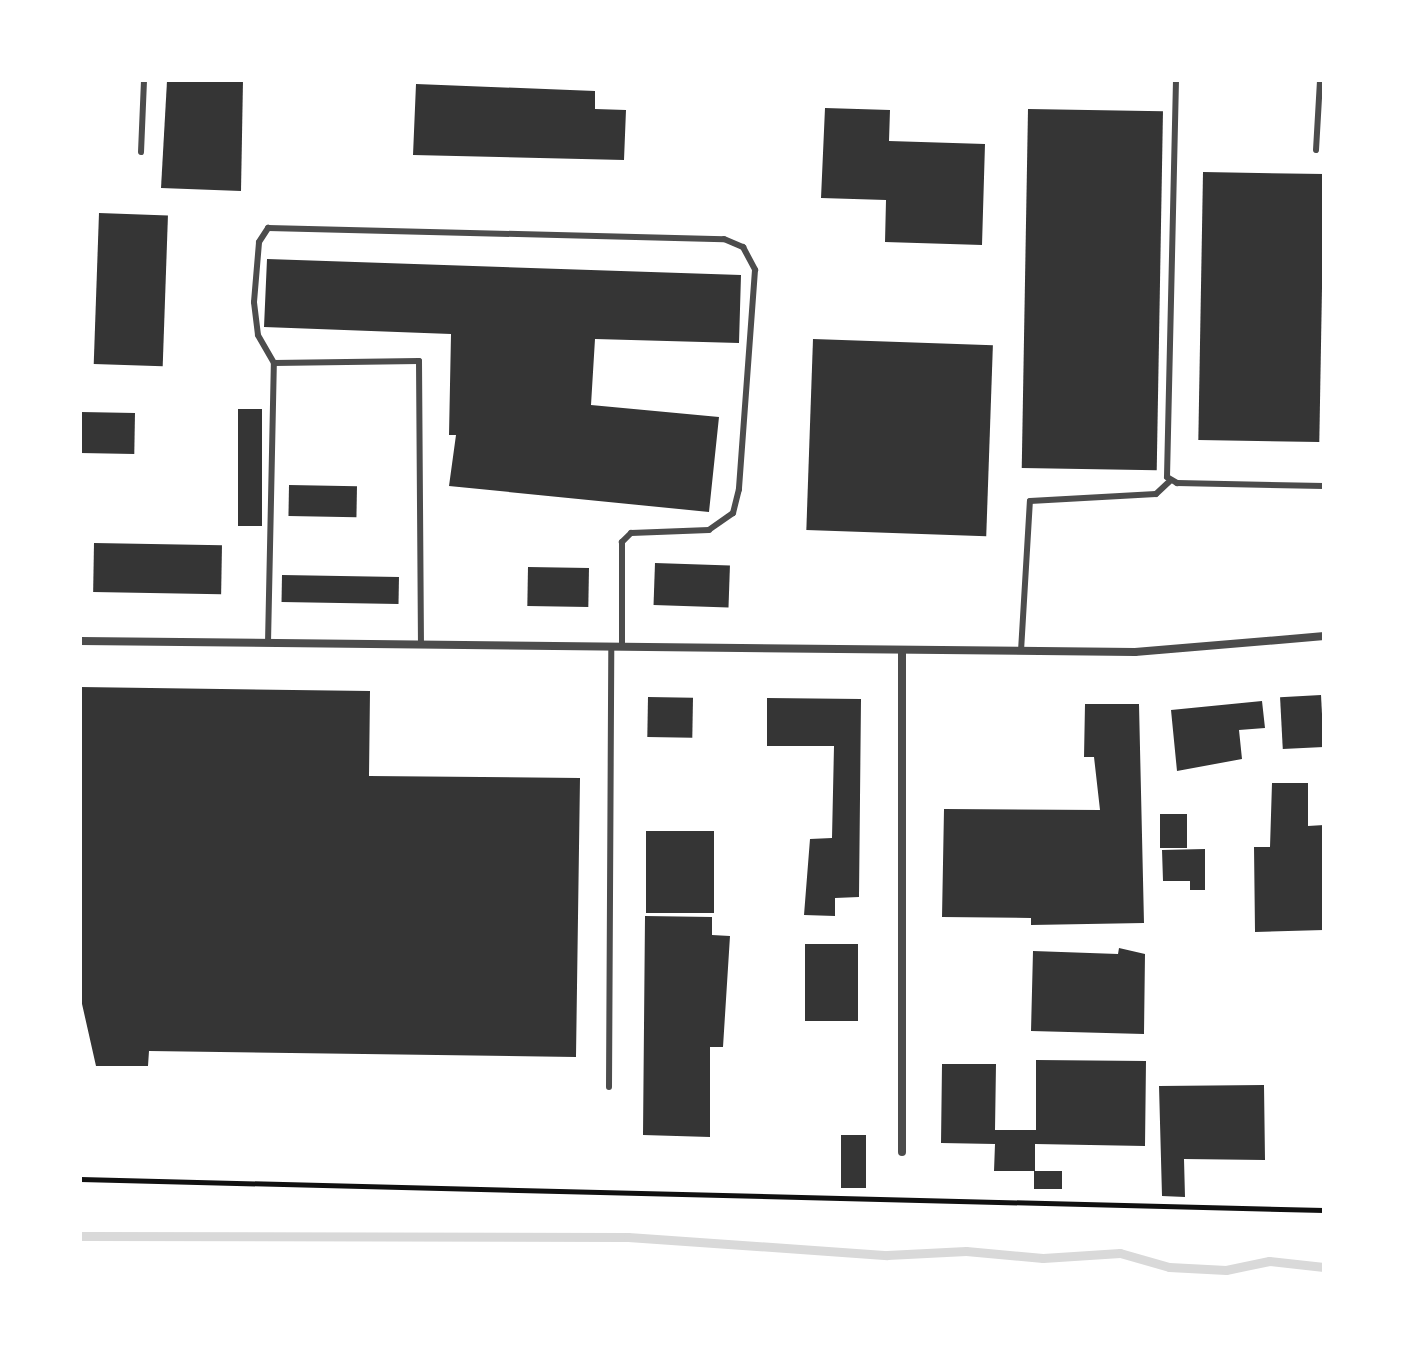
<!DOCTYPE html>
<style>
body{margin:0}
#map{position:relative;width:1404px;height:1367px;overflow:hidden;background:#fff;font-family:"IBM Plex Sans",sans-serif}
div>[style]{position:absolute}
.stream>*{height:9px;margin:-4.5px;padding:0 4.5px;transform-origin:4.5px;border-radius:4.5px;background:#d9d9d9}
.building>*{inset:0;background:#353535;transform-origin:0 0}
.path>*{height:5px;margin:-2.5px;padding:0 2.5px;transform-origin:2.5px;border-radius:2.5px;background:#111}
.service>*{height:6px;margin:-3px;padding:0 3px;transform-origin:3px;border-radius:3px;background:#4c4c4c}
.minor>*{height:8px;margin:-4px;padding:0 4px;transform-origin:4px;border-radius:4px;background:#4c4c4c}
span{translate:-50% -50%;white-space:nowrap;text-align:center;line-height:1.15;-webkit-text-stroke:8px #fff;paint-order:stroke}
.frame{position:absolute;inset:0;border:82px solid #fff;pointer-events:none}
</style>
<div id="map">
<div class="stream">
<i style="left:80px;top:1236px;width:548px;rotate:0.1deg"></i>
<i style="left:628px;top:1237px;width:260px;rotate:4deg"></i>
<i style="left:887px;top:1255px;width:79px;rotate:-2.9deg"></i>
<i style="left:966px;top:1251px;width:77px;rotate:5.2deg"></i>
<i style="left:1043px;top:1258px;width:77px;rotate:-3.7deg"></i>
<i style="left:1120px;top:1253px;width:51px;rotate:15.9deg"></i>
<i style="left:1169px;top:1267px;width:57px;rotate:3deg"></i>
<i style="left:1226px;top:1270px;width:44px;rotate:-11.8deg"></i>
<i style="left:1269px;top:1261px;width:55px;rotate:6.2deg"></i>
</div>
<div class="building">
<i style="clip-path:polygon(221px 80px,243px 80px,241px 191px,161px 188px,167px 81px)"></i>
<i style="clip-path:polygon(416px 84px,595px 91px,595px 109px,626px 110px,624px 160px,413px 155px)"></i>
<i style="clip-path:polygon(825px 108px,890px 110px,889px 141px,985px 144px,982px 245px,885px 242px,886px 200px,821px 198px)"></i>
<i style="left:1028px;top:109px;width:135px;height:359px;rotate:1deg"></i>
<i style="left:1203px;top:172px;width:121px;height:268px;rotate:1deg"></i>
<i style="left:99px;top:213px;width:69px;height:151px;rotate:2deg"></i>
<i style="clip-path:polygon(267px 259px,741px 275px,739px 343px,595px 339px,591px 405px,719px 417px,709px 512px,449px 486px,456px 435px,449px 435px,451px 334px,264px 327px)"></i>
<i style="left:813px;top:339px;width:180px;height:191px;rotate:2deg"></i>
<i style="left:238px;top:409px;width:24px;height:117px"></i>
<i style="left:81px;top:412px;width:54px;height:41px;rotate:1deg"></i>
<i style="left:289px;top:485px;width:68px;height:31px;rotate:1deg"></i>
<i style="left:94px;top:543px;width:128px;height:49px;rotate:1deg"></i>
<i style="left:655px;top:563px;width:75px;height:42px;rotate:2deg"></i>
<i style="left:528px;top:567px;width:61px;height:39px;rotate:1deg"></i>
<i style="left:282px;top:575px;width:117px;height:27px;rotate:1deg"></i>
<i style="clip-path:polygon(80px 687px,370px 691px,369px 776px,580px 778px,576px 1057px,149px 1051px,148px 1066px,96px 1066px,80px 995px)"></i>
<i style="left:1321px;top:695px;width:52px;height:41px;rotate:87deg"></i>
<i style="left:648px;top:697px;width:45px;height:40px;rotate:1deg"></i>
<i style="clip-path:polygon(767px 698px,861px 699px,859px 897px,835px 898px,835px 916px,804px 915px,810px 839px,832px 838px,834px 746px,767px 746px)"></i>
<i style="clip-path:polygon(1262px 701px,1265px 728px,1239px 730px,1242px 759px,1177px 771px,1171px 710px)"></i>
<i style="clip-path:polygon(1085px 704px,1139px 704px,1144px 923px,1031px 925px,1031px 918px,942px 917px,944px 809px,1100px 810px,1094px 757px,1084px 757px)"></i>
<i style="clip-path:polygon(1272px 783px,1308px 783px,1308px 826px,1324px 825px,1324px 930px,1255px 932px,1254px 847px,1270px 847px)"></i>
<i style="left:1187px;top:814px;width:34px;height:27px;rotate:90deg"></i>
<i style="left:646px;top:831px;width:68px;height:82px"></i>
<i style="clip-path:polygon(1205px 849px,1205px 890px,1190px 890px,1190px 881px,1163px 881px,1162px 850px)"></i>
<i style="clip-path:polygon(645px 916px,712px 917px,712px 935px,730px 936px,723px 1047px,710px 1047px,710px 1137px,643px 1135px)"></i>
<i style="left:805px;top:944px;width:53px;height:77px"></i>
<i style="clip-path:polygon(1119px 948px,1145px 954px,1144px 1034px,1031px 1031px,1033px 951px,1118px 954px)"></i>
<i style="clip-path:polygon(1036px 1060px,1146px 1061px,1145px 1146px,1035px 1144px,1035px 1171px,1062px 1171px,1062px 1189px,1034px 1189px,1034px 1171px,994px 1171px,995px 1144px,941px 1143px,942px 1064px,996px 1064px,995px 1130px,1036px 1130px)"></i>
<i style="clip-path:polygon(1264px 1085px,1265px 1160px,1184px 1159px,1185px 1197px,1162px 1196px,1159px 1086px)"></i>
<i style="left:841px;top:1135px;width:25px;height:53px"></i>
</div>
<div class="path">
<i style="left:80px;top:1179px;width:1244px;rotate:1.43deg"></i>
</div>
<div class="service">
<i style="left:1176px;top:80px;width:397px;rotate:91.3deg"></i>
<i style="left:1167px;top:477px;width:12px;rotate:31deg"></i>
<i style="left:1177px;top:483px;width:147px;rotate:1.2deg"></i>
<i style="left:1316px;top:150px;width:70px;rotate:-86.7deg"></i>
<i style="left:141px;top:152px;width:72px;rotate:-87.6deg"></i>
<i style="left:274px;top:363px;width:145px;rotate:-0.8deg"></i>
<i style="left:419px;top:361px;width:284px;rotate:89.6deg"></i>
<i style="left:268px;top:643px;width:280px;rotate:-88.8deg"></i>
<i style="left:274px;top:363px;width:32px;rotate:-120deg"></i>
<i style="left:258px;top:335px;width:33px;rotate:-97deg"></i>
<i style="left:254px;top:302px;width:60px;rotate:-85.2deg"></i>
<i style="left:259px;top:242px;width:17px;rotate:-57deg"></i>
<i style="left:268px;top:228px;width:456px;rotate:1.4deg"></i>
<i style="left:724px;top:239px;width:21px;rotate:23deg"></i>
<i style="left:743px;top:247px;width:26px;rotate:62deg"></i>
<i style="left:755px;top:270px;width:220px;rotate:94.2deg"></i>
<i style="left:739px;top:489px;width:25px;rotate:104deg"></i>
<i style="left:733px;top:513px;width:29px;rotate:145deg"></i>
<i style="left:709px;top:530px;width:78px;rotate:177.8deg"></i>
<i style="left:631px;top:533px;width:13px;rotate:135deg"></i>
<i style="left:622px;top:542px;width:105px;rotate:90deg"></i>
<i style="left:1021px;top:651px;width:150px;rotate:-86.6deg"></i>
<i style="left:1030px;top:501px;width:126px;rotate:-3.2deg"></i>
<i style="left:1156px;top:494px;width:19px;rotate:-43deg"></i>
<i style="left:609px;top:1087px;width:440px;rotate:-89.7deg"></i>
</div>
<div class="minor">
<i style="left:80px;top:641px;width:1055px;rotate:0.6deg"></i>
<i style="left:1135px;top:652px;width:190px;rotate:-4.8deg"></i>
<i style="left:902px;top:1152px;width:502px;rotate:-90deg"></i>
</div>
<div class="frame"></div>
</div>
